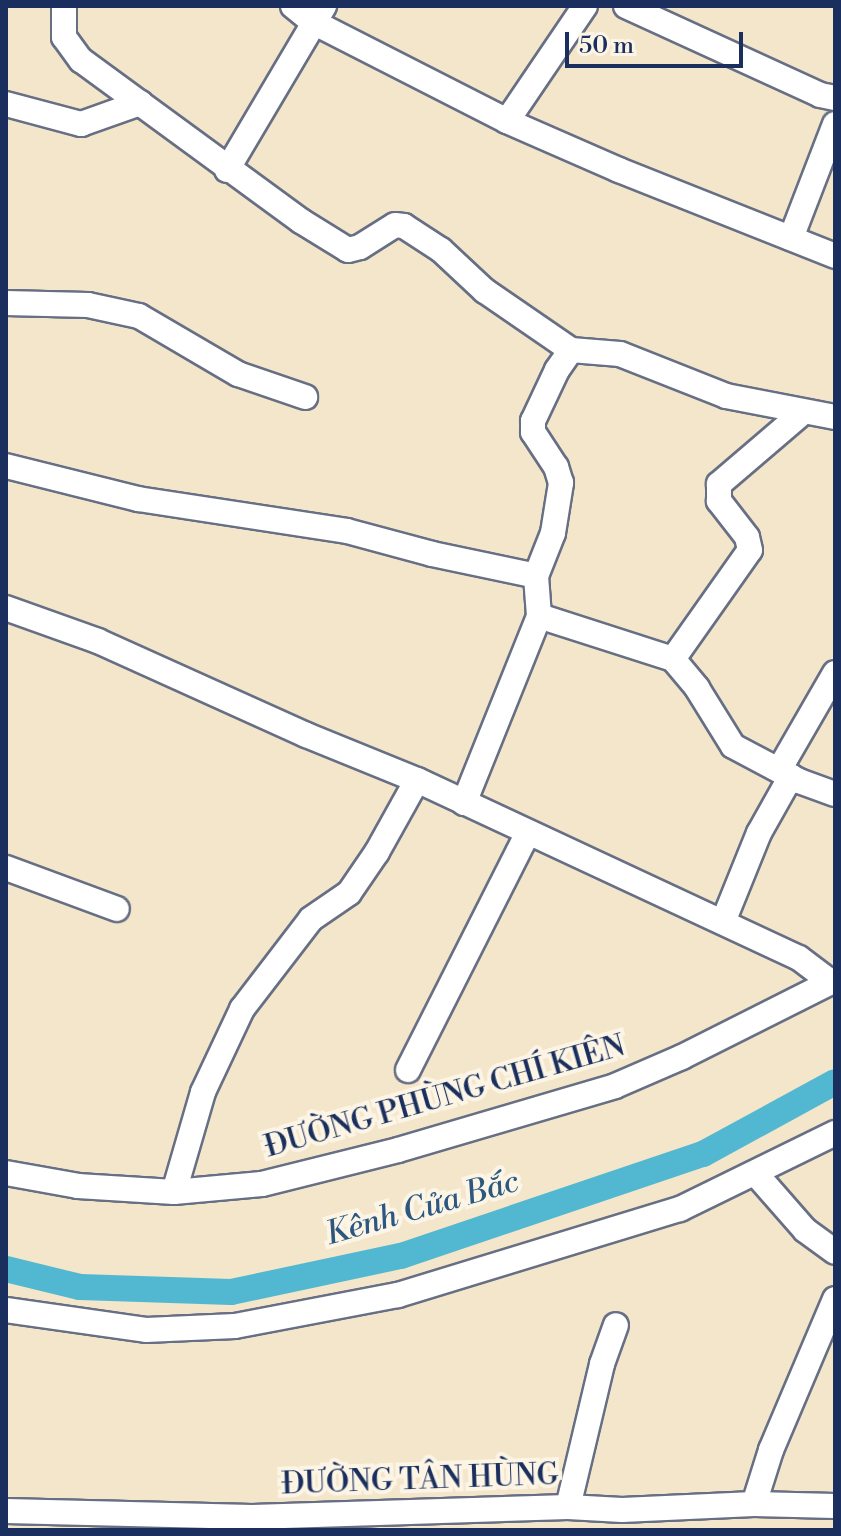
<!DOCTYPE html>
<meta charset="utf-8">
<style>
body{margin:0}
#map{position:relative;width:841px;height:1536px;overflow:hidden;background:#f3e6ca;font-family:"Libre Bodoni",serif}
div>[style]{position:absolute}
.canal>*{height:26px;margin:-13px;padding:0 13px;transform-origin:13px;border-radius:13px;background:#52b8d1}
.roads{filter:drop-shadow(2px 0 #676f84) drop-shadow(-2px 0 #676f84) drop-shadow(0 2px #676f84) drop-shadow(0 -2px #676f84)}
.minor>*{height:24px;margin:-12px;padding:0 12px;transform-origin:12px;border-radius:12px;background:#fff}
span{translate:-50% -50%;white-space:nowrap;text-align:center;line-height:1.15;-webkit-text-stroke:8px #fcf5e5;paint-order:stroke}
.street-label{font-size:30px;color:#1b2f5e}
.water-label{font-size:32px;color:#2c5880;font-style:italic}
.frame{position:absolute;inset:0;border:8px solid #1b2f5e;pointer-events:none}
.scale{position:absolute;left:565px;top:32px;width:178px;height:36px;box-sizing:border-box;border:4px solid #1b2f5e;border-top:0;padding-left:10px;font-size:24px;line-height:28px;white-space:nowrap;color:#1b2f5e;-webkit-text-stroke:6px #fcf5e5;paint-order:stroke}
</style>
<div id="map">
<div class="canal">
<i style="left:6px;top:1269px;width:76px;rotate:13.7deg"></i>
<i style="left:80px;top:1287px;width:151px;rotate:1.9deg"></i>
<i style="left:231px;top:1292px;width:174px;rotate:-12deg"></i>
<i style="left:401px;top:1256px;width:319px;rotate:-18.7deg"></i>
<i style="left:703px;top:1154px;width:150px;rotate:-28.6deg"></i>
</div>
<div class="roads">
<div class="minor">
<i style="left:64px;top:6px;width:31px;rotate:90deg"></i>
<i style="left:64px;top:37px;width:29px;rotate:54deg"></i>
<i style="left:81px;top:60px;width:273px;rotate:36.2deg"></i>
<i style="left:301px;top:221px;width:55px;rotate:31.7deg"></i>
<i style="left:348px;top:250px;width:12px;rotate:-14deg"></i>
<i style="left:360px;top:247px;width:41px;rotate:-32.2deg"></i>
<i style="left:395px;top:225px;width:9px;rotate:6deg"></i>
<i style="left:404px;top:226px;width:44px;rotate:33deg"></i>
<i style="left:441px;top:250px;width:60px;rotate:43deg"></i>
<i style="left:485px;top:291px;width:104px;rotate:34.5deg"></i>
<i style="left:293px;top:6px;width:26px;rotate:39deg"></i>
<i style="left:313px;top:22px;width:218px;rotate:27deg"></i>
<i style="left:507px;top:121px;width:122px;rotate:23.6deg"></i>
<i style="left:619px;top:170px;width:232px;rotate:21.7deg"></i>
<i style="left:626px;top:6px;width:213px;rotate:24.6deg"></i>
<i style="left:820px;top:95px;width:15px;rotate:11deg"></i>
<i style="left:6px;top:104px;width:78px;rotate:14.9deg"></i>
<i style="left:81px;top:124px;width:63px;rotate:-19.6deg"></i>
<i style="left:507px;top:121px;width:139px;rotate:-55.9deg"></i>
<i style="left:227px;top:170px;width:191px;rotate:-59.4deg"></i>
<i style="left:791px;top:238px;width:122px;rotate:-68.9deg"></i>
<i style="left:6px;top:303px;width:82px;rotate:1.4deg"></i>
<i style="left:88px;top:305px;width:52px;rotate:12.2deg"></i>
<i style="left:139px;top:316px;width:115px;rotate:30.4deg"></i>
<i style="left:238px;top:374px;width:71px;rotate:18.9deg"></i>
<i style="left:6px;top:466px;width:136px;rotate:14deg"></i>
<i style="left:138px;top:499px;width:211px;rotate:8.7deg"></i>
<i style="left:347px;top:531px;width:88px;rotate:15.1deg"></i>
<i style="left:432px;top:554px;width:106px;rotate:11.9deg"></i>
<i style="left:6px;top:608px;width:98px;rotate:19.7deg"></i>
<i style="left:98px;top:641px;width:228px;rotate:24.3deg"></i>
<i style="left:306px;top:735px;width:120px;rotate:22.1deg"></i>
<i style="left:417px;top:780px;width:421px;rotate:25deg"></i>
<i style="left:799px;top:958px;width:40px;rotate:37deg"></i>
<i style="left:539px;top:616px;width:141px;rotate:17.8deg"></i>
<i style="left:673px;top:659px;width:38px;rotate:50deg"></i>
<i style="left:697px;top:688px;width:68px;rotate:58.2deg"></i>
<i style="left:733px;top:746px;width:75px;rotate:27.9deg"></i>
<i style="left:799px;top:781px;width:38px;rotate:20deg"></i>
<i style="left:673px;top:659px;width:133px;rotate:-54.8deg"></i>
<i style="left:750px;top:550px;width:13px;rotate:-103deg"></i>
<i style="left:747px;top:537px;width:46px;rotate:-127.9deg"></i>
<i style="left:719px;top:501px;width:17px;rotate:-90deg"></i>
<i style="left:719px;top:484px;width:109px;rotate:-40.5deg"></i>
<i style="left:779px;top:770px;width:112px;rotate:-60deg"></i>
<i style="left:464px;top:803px;width:201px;rotate:-68.1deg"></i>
<i style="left:539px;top:616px;width:40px;rotate:-94.3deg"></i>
<i style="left:536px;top:576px;width:46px;rotate:-68.4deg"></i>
<i style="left:553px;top:533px;width:51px;rotate:-80.9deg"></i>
<i style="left:561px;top:483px;width:17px;rotate:-107deg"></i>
<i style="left:556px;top:467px;width:42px;rotate:-123.3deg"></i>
<i style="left:533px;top:432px;width:11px;rotate:-90deg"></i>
<i style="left:533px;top:421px;width:56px;rotate:-64.8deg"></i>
<i style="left:557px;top:370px;width:24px;rotate:-55deg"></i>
<i style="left:571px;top:350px;width:49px;rotate:4.7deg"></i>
<i style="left:620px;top:354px;width:114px;rotate:21.6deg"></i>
<i style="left:726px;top:396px;width:111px;rotate:10.9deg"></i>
<i style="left:6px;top:868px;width:118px;rotate:20.3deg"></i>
<i style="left:723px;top:922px;width:96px;rotate:-68deg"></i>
<i style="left:759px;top:833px;width:65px;rotate:-60.7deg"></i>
<i style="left:408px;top:1070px;width:264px;rotate:-63.2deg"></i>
<i style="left:6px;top:1173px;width:73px;rotate:10.2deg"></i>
<i style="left:78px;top:1186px;width:96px;rotate:3.6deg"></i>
<i style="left:174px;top:1192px;width:88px;rotate:-5.2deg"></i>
<i style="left:262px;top:1184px;width:140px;rotate:-14deg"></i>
<i style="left:398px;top:1150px;width:226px;rotate:-16.4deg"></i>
<i style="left:615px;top:1086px;width:73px;rotate:-23.4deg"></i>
<i style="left:682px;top:1057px;width:171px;rotate:-26.7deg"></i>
<i style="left:756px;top:1174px;width:74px;rotate:48.8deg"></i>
<i style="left:805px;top:1230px;width:37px;rotate:36deg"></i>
<i style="left:174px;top:1192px;width:104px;rotate:-73.8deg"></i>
<i style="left:203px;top:1092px;width:92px;rotate:-64.8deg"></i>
<i style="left:242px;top:1009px;width:113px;rotate:-52.5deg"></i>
<i style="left:311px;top:919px;width:46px;rotate:-34.4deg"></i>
<i style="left:349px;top:893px;width:50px;rotate:-55.7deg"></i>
<i style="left:377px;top:852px;width:82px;rotate:-60.9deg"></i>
<i style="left:6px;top:1310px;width:141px;rotate:8.1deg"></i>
<i style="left:146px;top:1330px;width:89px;rotate:-2.6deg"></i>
<i style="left:235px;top:1326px;width:166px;rotate:-10.8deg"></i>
<i style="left:398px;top:1295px;width:295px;rotate:-17deg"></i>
<i style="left:680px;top:1209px;width:173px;rotate:-26.1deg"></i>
<i style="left:754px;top:1504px;width:57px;rotate:-72.5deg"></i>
<i style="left:771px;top:1450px;width:164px;rotate:-67deg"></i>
<i style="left:568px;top:1507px;width:147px;rotate:-76.6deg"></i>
<i style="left:602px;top:1364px;width:41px;rotate:-70.3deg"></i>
<i style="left:6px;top:1511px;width:246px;rotate:1.4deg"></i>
<i style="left:252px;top:1517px;width:316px;rotate:-1.8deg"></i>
<i style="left:568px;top:1507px;width:54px;rotate:3.2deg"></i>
<i style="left:622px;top:1510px;width:132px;rotate:-2.6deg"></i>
<i style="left:754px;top:1504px;width:81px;rotate:1.4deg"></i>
</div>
</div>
<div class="street-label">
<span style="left:445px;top:1097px;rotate:-16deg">ĐƯỜNG PHÙNG CHÍ KIÊN</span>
<span style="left:420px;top:1480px;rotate:-2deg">ĐƯỜNG TÂN HÙNG</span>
</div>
<div class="water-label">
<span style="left:422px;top:1208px;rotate:-16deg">Kênh Cửa Bắc</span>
</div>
<div class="frame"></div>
<div class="scale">50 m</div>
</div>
